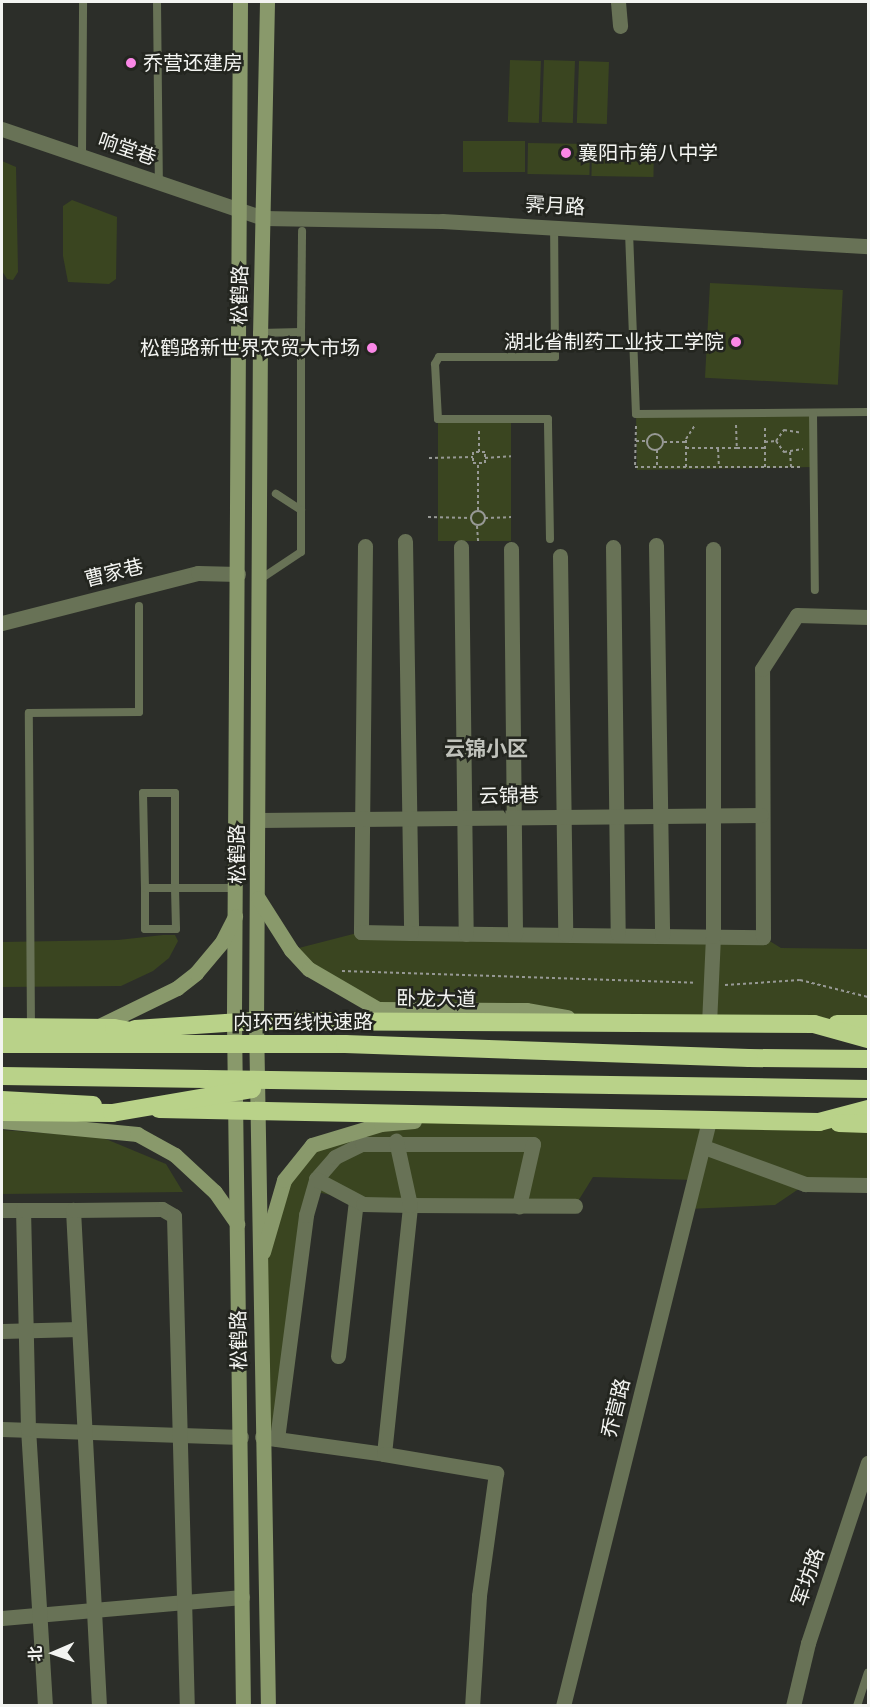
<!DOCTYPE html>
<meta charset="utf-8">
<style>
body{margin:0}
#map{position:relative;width:870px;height:1707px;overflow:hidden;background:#2c2e29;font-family:"Roboto Condensed","Noto Sans SC",sans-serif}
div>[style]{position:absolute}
.green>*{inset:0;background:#3a4520;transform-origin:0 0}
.path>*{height:2px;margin-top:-1px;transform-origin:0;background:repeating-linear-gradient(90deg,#979995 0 3px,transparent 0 6px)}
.path>.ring{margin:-1px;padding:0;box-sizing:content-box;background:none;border:2px solid #979995;border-radius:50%}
.lane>*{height:8px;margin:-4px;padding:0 4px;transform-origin:4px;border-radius:4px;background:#687256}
.street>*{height:15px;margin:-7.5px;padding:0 7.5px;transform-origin:7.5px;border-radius:7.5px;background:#687256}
.secondary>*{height:15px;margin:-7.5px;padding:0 7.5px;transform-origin:7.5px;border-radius:7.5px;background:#89996b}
.highway>*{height:18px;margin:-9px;padding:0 9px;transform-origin:9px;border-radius:9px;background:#b9d289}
.highway-bridge>*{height:18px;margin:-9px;padding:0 9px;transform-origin:9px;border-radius:9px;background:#b9d289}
.dots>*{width:16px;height:16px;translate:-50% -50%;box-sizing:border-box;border:3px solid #23251f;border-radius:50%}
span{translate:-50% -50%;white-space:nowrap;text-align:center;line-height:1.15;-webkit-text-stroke:5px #23251f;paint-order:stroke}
.poi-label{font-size:20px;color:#f3f4f1}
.left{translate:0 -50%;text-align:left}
.right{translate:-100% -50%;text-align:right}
.street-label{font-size:20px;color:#f3f4f1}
.neighbourhood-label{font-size:21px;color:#c0c2bb;font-weight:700}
.frame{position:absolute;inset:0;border:3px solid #f3f4f1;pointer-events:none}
.north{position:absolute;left:24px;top:1623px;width:60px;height:60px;-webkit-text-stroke:4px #23251f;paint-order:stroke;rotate:268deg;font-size:16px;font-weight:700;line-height:24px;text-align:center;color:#f3f4f1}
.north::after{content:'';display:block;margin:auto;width:21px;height:27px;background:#f3f4f1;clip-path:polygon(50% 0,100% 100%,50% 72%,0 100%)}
</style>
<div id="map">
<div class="green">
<i style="left:510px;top:60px;width:31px;height:62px;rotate:2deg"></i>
<i style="left:544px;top:60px;width:31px;height:62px;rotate:2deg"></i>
<i style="left:579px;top:61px;width:30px;height:62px;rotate:2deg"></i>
<i style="left:463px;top:141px;width:62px;height:31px"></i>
<i style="left:528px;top:143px;width:62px;height:31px;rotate:1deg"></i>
<i style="left:592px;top:145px;width:62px;height:31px;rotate:1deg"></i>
<i style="clip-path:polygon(2px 161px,16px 167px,18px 272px,13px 280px,7px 279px,2px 271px)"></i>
<i style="clip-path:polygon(72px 200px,117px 217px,116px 279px,109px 284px,68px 282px,63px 256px,63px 206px)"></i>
<i style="left:710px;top:283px;width:133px;height:95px;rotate:3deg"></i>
<i style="left:813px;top:413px;width:54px;height:177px;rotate:89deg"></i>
<i style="left:438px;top:419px;width:73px;height:122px"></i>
<i style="clip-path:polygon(361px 932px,763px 937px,781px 948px,868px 949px,868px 1024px,378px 1009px,291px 950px)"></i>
<i style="clip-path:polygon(163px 935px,175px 935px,178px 941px,169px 958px,153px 971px,121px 986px,2px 987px,2px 942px,118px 940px)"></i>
<i style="clip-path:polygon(412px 1121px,868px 1124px,868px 1185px,806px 1184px,775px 1205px,688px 1209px,695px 1180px,593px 1177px,575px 1206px,356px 1201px,313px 1191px,277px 1439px,262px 1437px,258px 1269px,284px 1180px,312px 1145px)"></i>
<i style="clip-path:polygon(2px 1130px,101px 1137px,166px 1164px,183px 1192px,2px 1194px)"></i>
</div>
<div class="path">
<i style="left:736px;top:425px;width:23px;rotate:88deg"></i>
<i style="left:737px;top:448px;width:28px"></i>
<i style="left:636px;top:426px;width:41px;rotate:91.4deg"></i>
<i style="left:635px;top:467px;width:167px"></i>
<i style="left:479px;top:431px;width:21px;rotate:90deg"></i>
<i style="left:479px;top:452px;width:6px;rotate:180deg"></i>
<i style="left:473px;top:452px;width:11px;rotate:90deg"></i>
<i style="left:473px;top:463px;width:12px"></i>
<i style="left:485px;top:463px;width:11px;rotate:-90deg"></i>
<i style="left:485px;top:452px;width:6px;rotate:180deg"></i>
<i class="ring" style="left:647px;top:434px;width:14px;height:14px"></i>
<i style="left:636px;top:441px;width:11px"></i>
<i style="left:776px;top:441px;width:14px;rotate:-54deg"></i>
<i style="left:784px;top:430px;width:18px;rotate:9deg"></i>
<i style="left:664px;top:442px;width:21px"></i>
<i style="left:765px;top:442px;width:11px;rotate:-5deg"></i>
<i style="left:776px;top:441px;width:14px;rotate:54deg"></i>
<i style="left:784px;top:452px;width:19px;rotate:-9deg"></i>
<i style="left:686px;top:448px;width:51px"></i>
<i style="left:718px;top:449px;width:18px;rotate:87deg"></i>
<i style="left:657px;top:450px;width:17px;rotate:90deg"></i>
<i style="left:790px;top:452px;width:15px;rotate:86deg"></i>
<i style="left:429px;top:458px;width:44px;rotate:-1.3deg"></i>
<i style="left:485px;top:458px;width:26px;rotate:-4deg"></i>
<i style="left:686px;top:467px;width:28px;rotate:-90deg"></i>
<i style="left:686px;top:439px;width:17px;rotate:-57deg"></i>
<i style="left:765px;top:467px;width:42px;rotate:-90deg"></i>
<i style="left:478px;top:510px;width:47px;rotate:-90deg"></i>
<i class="ring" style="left:471px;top:511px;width:12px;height:12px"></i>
<i style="left:428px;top:517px;width:43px;rotate:1.3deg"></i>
<i style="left:485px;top:518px;width:26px;rotate:-2deg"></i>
<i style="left:477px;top:526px;width:15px;rotate:86deg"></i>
<i style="left:342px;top:971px;width:354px;rotate:1.9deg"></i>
<i style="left:725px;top:985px;width:75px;rotate:-3.8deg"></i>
<i style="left:800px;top:980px;width:70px;rotate:14deg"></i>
</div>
<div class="lane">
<i style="left:157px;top:2px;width:180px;rotate:89.4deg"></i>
<i style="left:82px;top:156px;width:154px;rotate:-89.6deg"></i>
<i style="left:629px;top:232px;width:182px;rotate:87.8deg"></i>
<i style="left:636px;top:414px;width:232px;rotate:-0.5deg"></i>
<i style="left:301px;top:332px;width:101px;rotate:-89.4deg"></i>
<i style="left:260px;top:333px;width:41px;rotate:-1.4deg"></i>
<i style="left:301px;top:332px;width:178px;rotate:90deg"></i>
<i style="left:301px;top:510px;width:30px;rotate:-147deg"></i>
<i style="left:813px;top:413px;width:177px;rotate:89.4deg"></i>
<i style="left:550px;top:539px;width:120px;rotate:-91deg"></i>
<i style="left:548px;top:419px;width:110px;rotate:180deg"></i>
<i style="left:438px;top:419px;width:55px;rotate:-93.1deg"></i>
<i style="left:435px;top:364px;width:8px;rotate:-60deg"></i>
<i style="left:439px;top:357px;width:116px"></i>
<i style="left:555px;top:357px;width:130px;rotate:-90.4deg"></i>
<i style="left:259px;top:580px;width:50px;rotate:-33.7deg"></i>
<i style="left:301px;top:552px;width:42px;rotate:-90deg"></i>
<i style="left:145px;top:888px;width:41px;rotate:90deg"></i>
<i style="left:145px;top:929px;width:31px"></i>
<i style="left:176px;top:929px;width:41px;rotate:-91.4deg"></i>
<i style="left:175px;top:888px;width:95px;rotate:-90deg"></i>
<i style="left:175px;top:793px;width:32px;rotate:180deg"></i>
<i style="left:143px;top:793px;width:95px;rotate:88.8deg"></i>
<i style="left:145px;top:888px;width:91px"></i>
<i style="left:31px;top:1029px;width:316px;rotate:-90.4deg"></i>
<i style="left:29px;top:713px;width:110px;rotate:-0.5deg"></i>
<i style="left:139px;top:712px;width:106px;rotate:-90deg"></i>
<i style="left:857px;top:1706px;width:35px;rotate:-72deg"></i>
</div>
<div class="street">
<i style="left:618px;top:2px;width:24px;rotate:85deg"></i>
<i style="left:2px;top:129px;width:276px;rotate:18.8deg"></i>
<i style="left:263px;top:218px;width:179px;rotate:1deg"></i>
<i style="left:442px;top:221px;width:427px;rotate:3.4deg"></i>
<i style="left:405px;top:541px;width:392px;rotate:89.1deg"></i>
<i style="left:411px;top:933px;width:352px;rotate:0.7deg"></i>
<i style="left:763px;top:937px;width:268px;rotate:-90.2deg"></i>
<i style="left:762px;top:669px;width:64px;rotate:-57.1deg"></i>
<i style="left:797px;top:615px;width:71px;rotate:1.6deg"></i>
<i style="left:656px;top:545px;width:390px;rotate:89.1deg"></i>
<i style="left:365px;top:546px;width:386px;rotate:90.6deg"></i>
<i style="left:361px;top:932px;width:50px;rotate:1.1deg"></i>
<i style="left:461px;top:547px;width:387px;rotate:89.3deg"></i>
<i style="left:613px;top:547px;width:387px;rotate:89.3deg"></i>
<i style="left:511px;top:549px;width:385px;rotate:89.4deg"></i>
<i style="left:560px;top:556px;width:378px;rotate:89.2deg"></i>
<i style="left:2px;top:623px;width:202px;rotate:-14.3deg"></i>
<i style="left:198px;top:573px;width:40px;rotate:1.4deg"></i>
<i style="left:258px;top:820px;width:503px;rotate:-0.57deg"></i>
<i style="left:709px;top:1024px;width:88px;rotate:-87.4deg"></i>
<i style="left:713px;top:936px;width:387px;rotate:-90deg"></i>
<i style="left:704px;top:1147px;width:108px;rotate:20.1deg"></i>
<i style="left:805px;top:1184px;width:63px;rotate:0.9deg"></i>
<i style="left:316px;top:1179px;width:29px;rotate:-49deg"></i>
<i style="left:335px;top:1157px;width:30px;rotate:-26deg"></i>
<i style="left:362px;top:1144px;width:171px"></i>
<i style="left:533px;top:1144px;width:64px;rotate:102.7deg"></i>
<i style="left:2px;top:1210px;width:21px"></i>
<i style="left:2px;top:1331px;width:77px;rotate:-1.5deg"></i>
<i style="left:338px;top:1356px;width:156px;rotate:-83.4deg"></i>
<i style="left:2px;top:1429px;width:239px;rotate:1.9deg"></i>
<i style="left:262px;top:1437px;width:123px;rotate:7.9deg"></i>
<i style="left:384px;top:1454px;width:250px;rotate:-84deg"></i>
<i style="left:410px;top:1205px;width:165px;rotate:0.3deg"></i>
<i style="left:277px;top:1439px;width:226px;rotate:-82.6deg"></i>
<i style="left:306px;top:1215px;width:37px;rotate:-74deg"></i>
<i style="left:316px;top:1179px;width:53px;rotate:28deg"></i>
<i style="left:363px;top:1204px;width:47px;rotate:1.2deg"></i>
<i style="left:410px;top:1205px;width:66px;rotate:-102.3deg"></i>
<i style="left:384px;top:1454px;width:114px;rotate:9.6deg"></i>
<i style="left:496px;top:1473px;width:124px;rotate:97.9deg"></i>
<i style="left:479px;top:1596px;width:110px;rotate:93.6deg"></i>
<i style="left:2px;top:1618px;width:241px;rotate:-5deg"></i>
<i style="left:45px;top:1706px;width:278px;rotate:-93.5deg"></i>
<i style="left:28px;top:1429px;width:219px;rotate:-91.3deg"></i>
<i style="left:23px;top:1210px;width:50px"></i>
<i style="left:99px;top:1706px;width:497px;rotate:-93deg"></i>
<i style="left:73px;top:1210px;width:89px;rotate:-0.6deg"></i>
<i style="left:162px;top:1209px;width:14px;rotate:30deg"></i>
<i style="left:174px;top:1216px;width:490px;rotate:88.5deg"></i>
<i style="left:563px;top:1706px;width:603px;rotate:-75.99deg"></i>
<i style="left:793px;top:1706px;width:65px;rotate:-76.6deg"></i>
<i style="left:808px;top:1643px;width:190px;rotate:-71.6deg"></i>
</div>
<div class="secondary">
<i style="left:240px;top:2px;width:1020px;rotate:90.34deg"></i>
<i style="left:234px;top:1022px;width:684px;rotate:89.25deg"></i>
<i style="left:267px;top:2px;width:331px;rotate:91.2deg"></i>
<i style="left:260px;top:333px;width:688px;rotate:90.33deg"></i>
<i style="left:256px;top:1021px;width:685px;rotate:89deg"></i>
<i style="left:258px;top:898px;width:62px;rotate:57.6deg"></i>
<i style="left:291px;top:950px;width:26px;rotate:47deg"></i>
<i style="left:309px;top:969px;width:80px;rotate:30.1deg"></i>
<i style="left:378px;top:1009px;width:148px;rotate:0.4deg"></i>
<i style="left:526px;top:1010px;width:42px;rotate:9.7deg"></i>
<i style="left:97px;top:1027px;width:89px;rotate:-26deg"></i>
<i style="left:177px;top:988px;width:24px;rotate:-38deg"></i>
<i style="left:196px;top:973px;width:40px;rotate:-50deg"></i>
<i style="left:222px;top:942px;width:29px;rotate:-63deg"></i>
<i style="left:2px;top:1121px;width:136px;rotate:5.5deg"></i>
<i style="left:137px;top:1134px;width:43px;rotate:28.9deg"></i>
<i style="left:175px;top:1155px;width:54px;rotate:42.8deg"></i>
<i style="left:215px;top:1192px;width:39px;rotate:55deg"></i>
<i style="left:263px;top:1252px;width:75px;rotate:-73.7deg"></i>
<i style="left:284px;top:1180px;width:45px;rotate:-51.3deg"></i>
<i style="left:312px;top:1145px;width:72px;rotate:-16.9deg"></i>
<i style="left:381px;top:1124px;width:33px;rotate:-5deg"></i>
</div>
<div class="highway">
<i style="left:837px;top:1024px;width:31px"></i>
<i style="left:135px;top:1029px;width:121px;rotate:-3.8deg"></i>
<i style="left:256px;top:1021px;width:558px;rotate:0.31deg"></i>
<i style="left:814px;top:1024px;width:56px;rotate:15.5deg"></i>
<i style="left:749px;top:1058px;width:119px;rotate:0.5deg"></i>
<i style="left:748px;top:1087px;width:120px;rotate:1deg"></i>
<i style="left:2px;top:1100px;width:91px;rotate:3.1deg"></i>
<i style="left:159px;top:1109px;width:660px;rotate:1.13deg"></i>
<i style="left:819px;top:1122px;width:51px;rotate:-14.9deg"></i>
<i style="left:839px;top:1123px;width:29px;rotate:2deg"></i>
</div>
<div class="highway-bridge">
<i style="left:2px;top:1027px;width:112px;rotate:0.5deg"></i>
<i style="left:114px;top:1028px;width:42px;rotate:9.7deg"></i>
<i style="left:2px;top:1044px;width:343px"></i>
<i style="left:345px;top:1044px;width:404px;rotate:2deg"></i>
<i style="left:2px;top:1076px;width:746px;rotate:0.84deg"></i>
<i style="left:2px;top:1112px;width:110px;rotate:0.5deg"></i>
<i style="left:112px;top:1113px;width:142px;rotate:-9.7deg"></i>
</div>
<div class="dots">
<i style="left:131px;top:63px;background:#fa87e6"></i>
<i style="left:566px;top:153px;background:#fa87e6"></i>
<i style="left:736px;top:342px;background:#fa87e6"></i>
<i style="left:372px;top:348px;background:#fa87e6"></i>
</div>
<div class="poi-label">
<span class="left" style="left:143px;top:63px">乔营还建房</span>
<span class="left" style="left:578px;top:153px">襄阳市第八中学</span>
<span class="right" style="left:724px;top:342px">湖北省制药工业技工学院</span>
<span class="right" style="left:360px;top:348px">松鹤路新世界农贸大市场</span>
</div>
<div class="street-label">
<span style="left:127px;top:149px;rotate:19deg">响堂巷</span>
<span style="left:555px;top:206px;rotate:3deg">霁月路</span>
<span style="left:240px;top:295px;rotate:-89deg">松鹤路</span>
<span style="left:114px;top:573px;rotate:-14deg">曹家巷</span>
<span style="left:509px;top:796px;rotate:-1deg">云锦巷</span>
<span style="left:237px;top:854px;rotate:-90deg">松鹤路</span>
<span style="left:436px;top:999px;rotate:1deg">卧龙大道</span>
<span style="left:303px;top:1022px">内环西线快速路</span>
<span style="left:239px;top:1340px;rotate:-91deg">松鹤路</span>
<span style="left:616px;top:1408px;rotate:-76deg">乔营路</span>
<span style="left:808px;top:1577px;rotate:-71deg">军坊路</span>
</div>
<div class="neighbourhood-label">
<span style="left:486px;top:749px">云锦小区</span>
</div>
<div class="frame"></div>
<div class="north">北</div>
</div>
